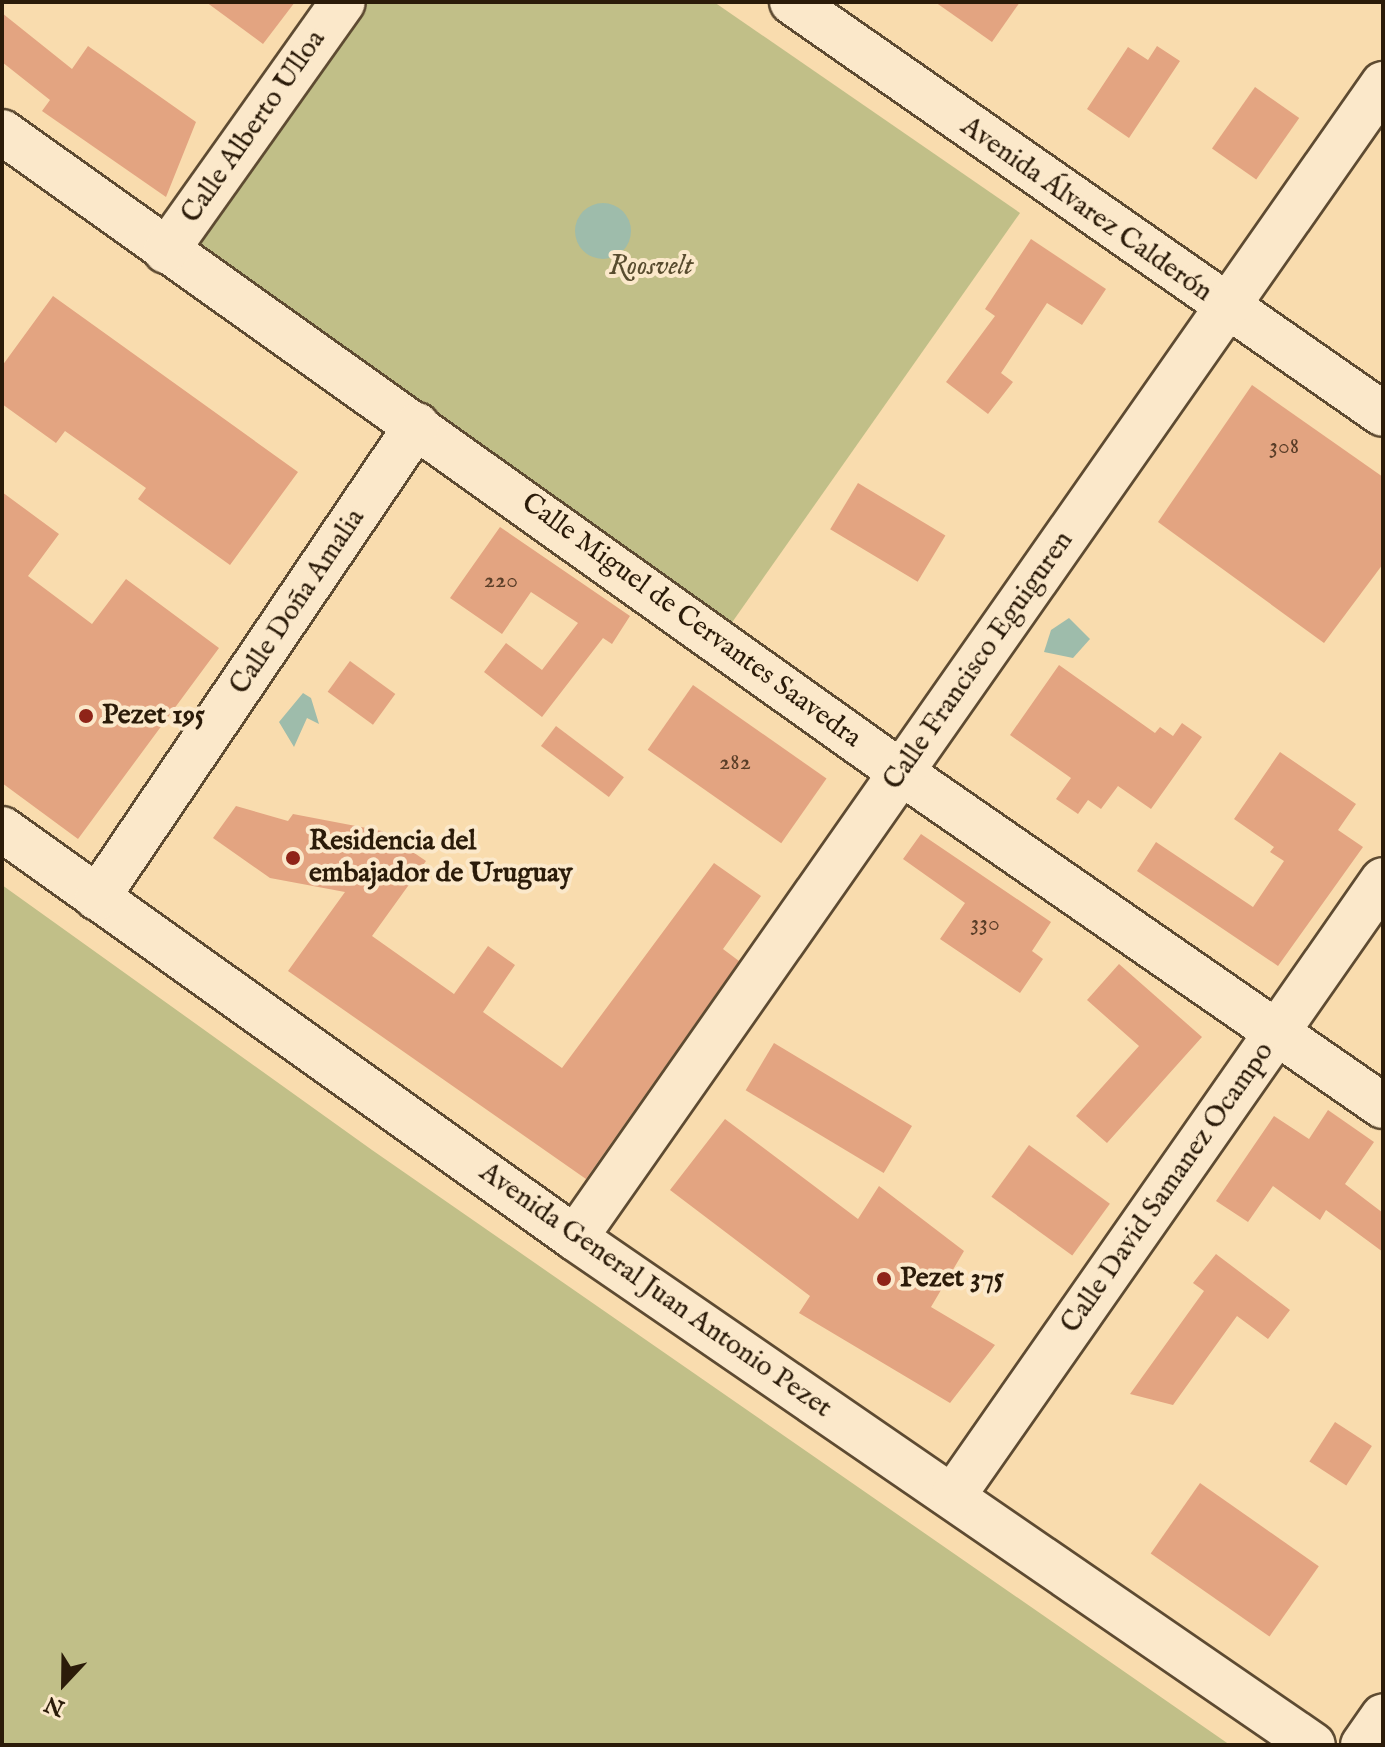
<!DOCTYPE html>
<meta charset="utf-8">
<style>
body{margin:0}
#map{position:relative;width:1385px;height:1747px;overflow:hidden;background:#f9dcae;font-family:"IM FELL English",serif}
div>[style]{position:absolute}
.green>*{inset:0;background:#c1bf88}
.water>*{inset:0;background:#9ebcab}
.round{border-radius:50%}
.building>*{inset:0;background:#e3a481;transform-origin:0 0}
.roads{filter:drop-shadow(2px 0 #5e4b32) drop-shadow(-2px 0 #5e4b32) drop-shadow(0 2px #5e4b32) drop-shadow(0 -2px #5e4b32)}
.minor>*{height:44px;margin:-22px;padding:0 22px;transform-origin:22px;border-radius:22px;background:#fbe8ca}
.dots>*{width:22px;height:22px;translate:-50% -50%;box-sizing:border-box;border:4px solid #fbe8ca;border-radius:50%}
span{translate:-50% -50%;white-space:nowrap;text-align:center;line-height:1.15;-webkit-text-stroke:8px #fbe8ca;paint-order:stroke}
.number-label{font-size:24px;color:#593d27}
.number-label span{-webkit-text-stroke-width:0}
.street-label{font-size:28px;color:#2b1b09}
.park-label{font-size:28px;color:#584c2f;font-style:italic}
.poi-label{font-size:28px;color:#2b1b09;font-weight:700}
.left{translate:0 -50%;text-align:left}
.frame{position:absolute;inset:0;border:4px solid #2b1b09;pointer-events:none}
.north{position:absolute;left:24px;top:1643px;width:80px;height:80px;-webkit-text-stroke:6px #fbe8ca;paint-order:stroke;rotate:202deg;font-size:22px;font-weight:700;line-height:32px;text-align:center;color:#2b1b09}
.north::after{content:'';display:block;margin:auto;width:28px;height:36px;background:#2b1b09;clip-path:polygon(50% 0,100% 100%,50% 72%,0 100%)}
</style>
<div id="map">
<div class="green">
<i style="clip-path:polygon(357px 2px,714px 2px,1020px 213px,726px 631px,185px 248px)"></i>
<i style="clip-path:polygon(2px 885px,372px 1150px,1230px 1745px,2px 1745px)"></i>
</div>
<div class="water">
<i class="round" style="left:575px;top:203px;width:56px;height:56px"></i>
<i style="clip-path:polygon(1069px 618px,1090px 639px,1073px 658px,1044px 652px,1051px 630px)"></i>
<i style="clip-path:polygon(303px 693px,311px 698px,319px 724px,307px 718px,294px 747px,279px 722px)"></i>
</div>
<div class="building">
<i style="clip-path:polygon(206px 2px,295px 2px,263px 44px)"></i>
<i style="clip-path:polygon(935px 2px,1020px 2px,992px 42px)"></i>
<i style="clip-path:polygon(2px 13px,72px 69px,88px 46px,196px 122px,166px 197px,42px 111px,50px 100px,2px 62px)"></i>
<i style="clip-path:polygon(1157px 46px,1180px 61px,1129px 138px,1087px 109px,1128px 47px,1148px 60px)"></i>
<i style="left:1255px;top:87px;width:54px;height:75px;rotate:35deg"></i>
<i style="clip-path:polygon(1031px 239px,1106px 289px,1082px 325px,1047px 303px,1001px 373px,1013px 382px,988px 414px,946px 382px,995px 316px,985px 309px)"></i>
<i style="clip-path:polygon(53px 296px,298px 472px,230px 565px,138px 499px,146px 488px,65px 431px,56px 443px,2px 404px,2px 366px)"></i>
<i style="clip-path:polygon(1252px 385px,1383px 477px,1383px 564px,1324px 643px,1158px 522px)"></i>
<i style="left:858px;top:483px;width:102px;height:54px;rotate:31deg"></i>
<i style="clip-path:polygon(2px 492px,59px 534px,28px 576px,92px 624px,126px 579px,219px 648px,78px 839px,2px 783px)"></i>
<i style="clip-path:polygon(500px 527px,630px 616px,612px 644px,603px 638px,542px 717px,484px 672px,506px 643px,542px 670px,578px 623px,531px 592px,502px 634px,450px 598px)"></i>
<i style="left:350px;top:661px;width:56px;height:38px;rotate:36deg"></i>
<i style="clip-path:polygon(1059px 665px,1155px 733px,1160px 727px,1173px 736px,1182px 723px,1202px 737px,1151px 809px,1118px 786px,1101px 809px,1088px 800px,1078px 814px,1056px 799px,1071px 778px,1010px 735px)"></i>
<i style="left:693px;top:685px;width:163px;height:79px;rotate:35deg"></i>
<i style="left:556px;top:726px;width:85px;height:25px;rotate:37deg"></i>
<i style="clip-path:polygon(1280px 752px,1356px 804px,1338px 830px,1363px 847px,1278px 966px,1137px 871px,1156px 842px,1253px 907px,1284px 861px,1270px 852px,1274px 847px,1234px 819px)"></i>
<i style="clip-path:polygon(236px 806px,288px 821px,293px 814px,382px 831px,426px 861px,372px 936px,454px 994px,488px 946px,515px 965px,483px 1012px,562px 1068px,714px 863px,761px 896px,723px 949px,739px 961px,586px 1179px,288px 971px,345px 892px,270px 878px,213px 838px)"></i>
<i style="clip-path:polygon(921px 834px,1051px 922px,1032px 951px,1043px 959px,1020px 993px,940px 939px,965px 903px,903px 859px)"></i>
<i style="clip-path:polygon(1119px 964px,1202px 1037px,1107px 1143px,1076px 1116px,1139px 1046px,1087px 1000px)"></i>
<i style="left:774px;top:1043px;width:161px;height:55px;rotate:31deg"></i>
<i style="clip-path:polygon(1328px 1110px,1374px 1142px,1345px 1184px,1383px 1213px,1383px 1252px,1326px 1210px,1320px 1220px,1273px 1186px,1248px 1222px,1216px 1201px,1274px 1116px,1309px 1139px)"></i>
<i style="clip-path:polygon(725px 1119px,858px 1219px,879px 1186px,964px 1251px,931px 1307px,995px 1345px,950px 1403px,799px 1313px,810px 1296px,670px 1190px)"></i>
<i style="left:1029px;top:1145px;width:100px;height:64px;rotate:36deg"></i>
<i style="clip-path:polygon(1216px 1254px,1290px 1310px,1268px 1339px,1237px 1316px,1173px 1405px,1130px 1394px,1204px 1291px,1193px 1283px)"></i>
<i style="left:1335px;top:1422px;width:44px;height:47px;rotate:33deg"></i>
<i style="left:1200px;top:1483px;width:145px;height:86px;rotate:35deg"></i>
</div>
<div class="roads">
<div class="minor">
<i style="left:792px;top:2px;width:720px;rotate:34.88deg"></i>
<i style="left:2px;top:132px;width:1105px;rotate:35.46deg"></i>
<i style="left:902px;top:773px;width:585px;rotate:34.7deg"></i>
<i style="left:166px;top:251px;width:305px;rotate:-54.6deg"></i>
<i style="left:2px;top:829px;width:704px;rotate:35.52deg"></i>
<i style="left:575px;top:1238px;width:895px;rotate:34.49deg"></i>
<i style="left:97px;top:898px;width:571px;rotate:-55.92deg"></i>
<i style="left:575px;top:1238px;width:1409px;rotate:-55deg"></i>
<i style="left:953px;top:1496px;width:751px;rotate:-55.08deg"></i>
<i style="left:1363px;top:1745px;width:35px;rotate:-55deg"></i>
</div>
</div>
<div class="dots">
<i style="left:86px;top:716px;background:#8f2418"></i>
<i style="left:293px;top:858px;background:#8f2418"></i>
<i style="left:884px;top:1279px;background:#8f2418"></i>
</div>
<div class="number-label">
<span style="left:1284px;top:447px">308</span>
<span style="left:501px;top:581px">220</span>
<span style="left:735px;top:763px">282</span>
<span style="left:985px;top:924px">330</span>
</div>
<div class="street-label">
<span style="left:254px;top:127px;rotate:-55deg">Calle Alberto Ulloa</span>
<span style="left:1086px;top:210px;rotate:35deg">Avenida Álvarez Calderón</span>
<span style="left:298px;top:602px;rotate:-56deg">Calle Doña Amalia</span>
<span style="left:691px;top:621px;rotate:36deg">Calle Miguel de Cervantes Saavedra</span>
<span style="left:979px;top:661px;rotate:-55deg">Calle Francisco Eguiguren</span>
<span style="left:1168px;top:1188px;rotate:-55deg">Calle David Samanez Ocampo</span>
<span style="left:655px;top:1291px;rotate:35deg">Avenida General Juan Antonio Pezet</span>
</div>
<div class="park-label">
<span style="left:651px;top:267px">Roosvelt</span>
</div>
<div class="poi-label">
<span class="left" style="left:102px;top:716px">Pezet 195</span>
<span class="left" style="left:309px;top:858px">Residencia del<br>embajador de Uruguay</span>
<span class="left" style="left:900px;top:1279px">Pezet 375</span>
</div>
<div class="frame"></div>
<div class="north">N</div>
</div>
